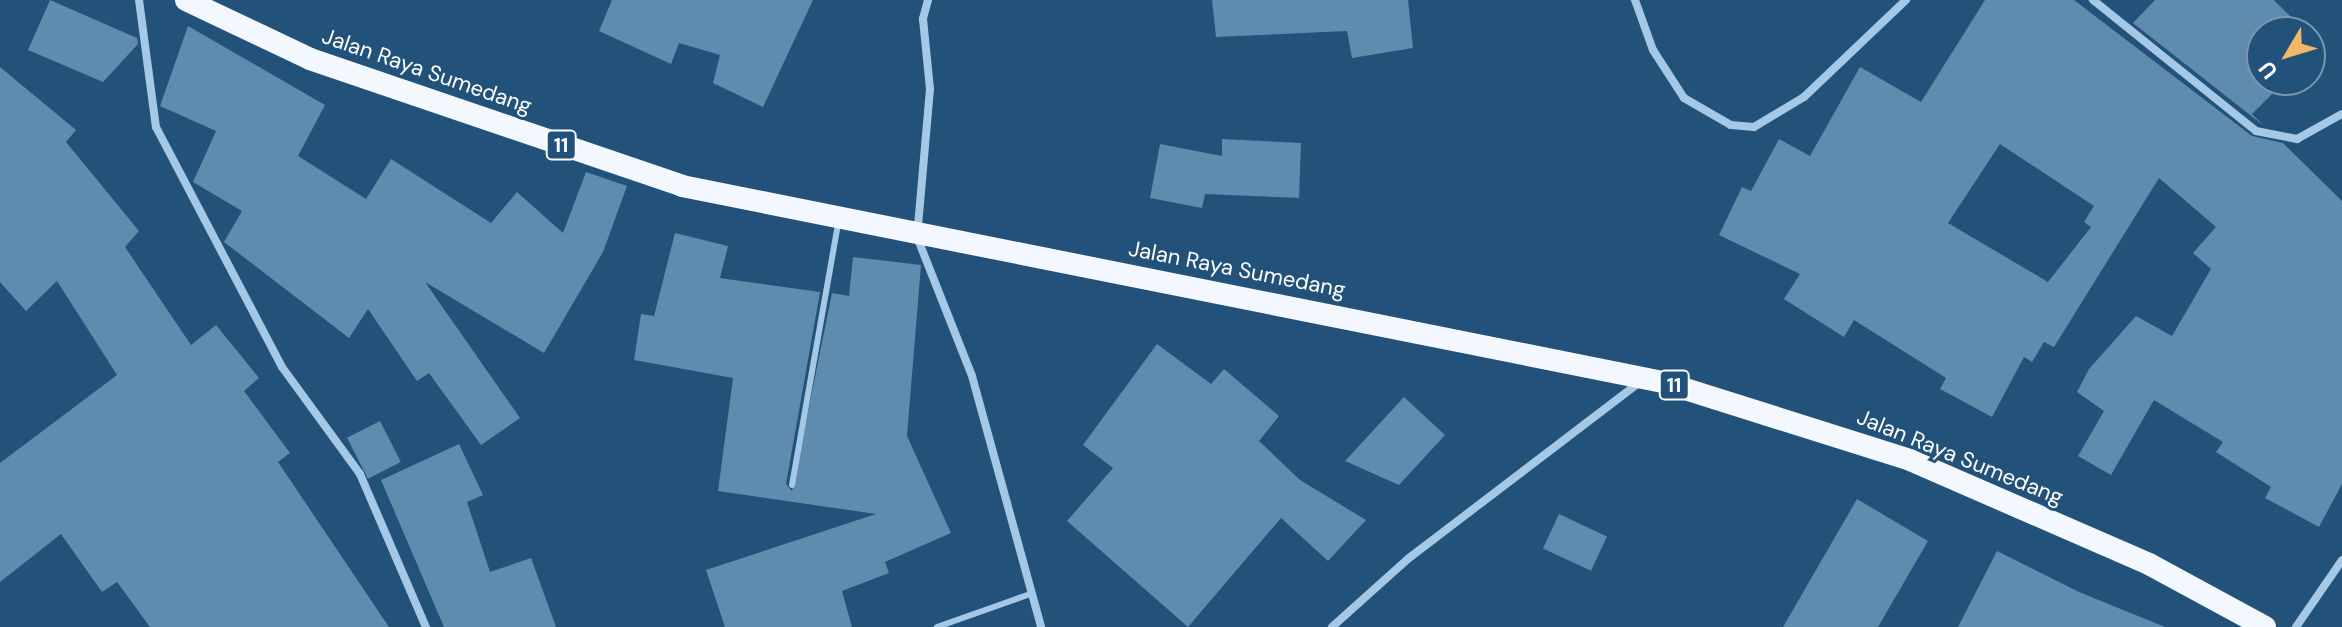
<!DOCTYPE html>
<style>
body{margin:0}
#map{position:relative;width:2342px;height:627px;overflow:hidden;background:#22527a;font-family:"DM Sans",sans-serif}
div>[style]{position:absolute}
.building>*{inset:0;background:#5e8bae;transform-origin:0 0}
.service>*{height:6px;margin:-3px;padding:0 3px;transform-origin:3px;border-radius:3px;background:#a4c8e5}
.minor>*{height:8px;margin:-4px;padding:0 4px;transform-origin:4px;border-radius:4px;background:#a4c8e5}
.trunk>*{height:22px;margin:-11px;padding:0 11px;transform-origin:11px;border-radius:11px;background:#f2f8fe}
span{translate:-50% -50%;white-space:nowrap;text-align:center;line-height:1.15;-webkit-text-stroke:6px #22527a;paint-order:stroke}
.shield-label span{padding:2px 6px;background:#22527a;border:2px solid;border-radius:6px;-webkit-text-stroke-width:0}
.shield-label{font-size:20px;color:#fff;font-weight:700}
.street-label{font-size:22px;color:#fff}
.north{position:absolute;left:2246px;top:16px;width:80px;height:80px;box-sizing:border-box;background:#22527a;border:2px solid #7a97af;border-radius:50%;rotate:232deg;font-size:22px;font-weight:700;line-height:32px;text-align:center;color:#fff}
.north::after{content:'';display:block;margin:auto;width:28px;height:36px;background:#f1b966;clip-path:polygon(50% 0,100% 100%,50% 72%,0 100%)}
</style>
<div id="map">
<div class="building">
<i style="clip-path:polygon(50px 0,137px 38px,138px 44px,103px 82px,28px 50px)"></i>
<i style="clip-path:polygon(612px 0,813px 0,763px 107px,713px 83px,720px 55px,679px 43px,671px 64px,599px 31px)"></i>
<i style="clip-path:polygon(1212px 0,1408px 0,1413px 48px,1352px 58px,1347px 31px,1216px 37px)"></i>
<i style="clip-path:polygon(evenodd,1985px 0,2074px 0,2252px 136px,2283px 143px,2342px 201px,2342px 484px,2319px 527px,2265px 498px,2271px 487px,2216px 452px,2223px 442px,2154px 400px,2111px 475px,2078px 456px,2104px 411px,2077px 392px,2089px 369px,2136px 316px,2172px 336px,2211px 269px,2193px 253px,2216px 227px,2159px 178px,2054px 347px,2044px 342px,2032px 362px,2024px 357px,1992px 417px,1940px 389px,1946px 378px,1854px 320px,1844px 337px,1784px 299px,1800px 274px,1719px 235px,1742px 187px,1751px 191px,1779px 139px,1810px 156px,1860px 67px,1921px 102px,1985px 0,2000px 144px,2094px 206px,2084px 222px,2091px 227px,2048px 282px,1948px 223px,2000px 144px)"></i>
<i style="clip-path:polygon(2155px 0,2274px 0,2306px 32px,2262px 32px,2262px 80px,2286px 80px,2252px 114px,2264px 126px,2133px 23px)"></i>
<i style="clip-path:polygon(188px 26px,325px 105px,298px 156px,366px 199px,391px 159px,491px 223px,517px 192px,563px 233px,586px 172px,627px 186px,603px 252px,544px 353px,425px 282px,520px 418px,481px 445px,429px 373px,417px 381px,368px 309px,349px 338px,224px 242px,242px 211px,193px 182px,216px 131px,160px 106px)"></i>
<i style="clip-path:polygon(0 67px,76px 130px,66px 142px,139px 231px,125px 247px,191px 345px,216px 325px,259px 378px,244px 391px,290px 453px,278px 462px,389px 627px,150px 627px,117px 582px,102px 592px,61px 534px,0 582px,0 463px,117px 375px,57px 281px,26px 311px,0 282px)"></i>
<i style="clip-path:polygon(1222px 139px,1301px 143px,1299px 198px,1205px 194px,1202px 208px,1150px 198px,1160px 144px,1222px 156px)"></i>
<i style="clip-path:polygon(675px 233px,728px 246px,720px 278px,820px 292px,786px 484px,792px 491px,832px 293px,849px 296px,853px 257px,921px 265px,907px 436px,951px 533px,885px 562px,889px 573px,842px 591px,852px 627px,725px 627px,706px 570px,876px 514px,718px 491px,733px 378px,634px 360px,641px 314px,654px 316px)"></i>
<i style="clip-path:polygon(1157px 344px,1211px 384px,1224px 369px,1279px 416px,1259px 441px,1300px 480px,1366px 520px,1328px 561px,1281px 518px,1188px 627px,1067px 521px,1113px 468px,1083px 445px)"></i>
<i style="clip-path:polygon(1404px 397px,1445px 435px,1399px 485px,1345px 461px)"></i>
<i style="left:380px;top:421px;width:46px;height:37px;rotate:63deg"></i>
<i style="clip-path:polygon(459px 444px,483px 495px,467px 502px,490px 572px,531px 558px,556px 627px,444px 627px,381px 480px)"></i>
<i style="clip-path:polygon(1857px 499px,1928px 541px,1878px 627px,1783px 627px)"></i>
<i style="left:1559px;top:514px;width:53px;height:38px;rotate:25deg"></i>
<i style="clip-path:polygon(1997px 551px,2079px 592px,2165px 627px,1958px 627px)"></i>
</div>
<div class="service">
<i style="left:792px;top:485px;width:266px;rotate:-80deg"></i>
<i style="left:937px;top:627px;width:99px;rotate:-19.5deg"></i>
</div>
<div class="minor">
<i style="left:139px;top:0;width:128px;rotate:82.4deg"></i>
<i style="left:156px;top:127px;width:271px;rotate:62.3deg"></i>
<i style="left:282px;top:367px;width:132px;rotate:53.9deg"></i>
<i style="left:360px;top:474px;width:167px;rotate:66.7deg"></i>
<i style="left:928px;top:0;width:20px;rotate:105deg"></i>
<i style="left:923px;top:19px;width:70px;rotate:84.3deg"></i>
<i style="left:930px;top:89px;width:149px;rotate:95deg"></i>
<i style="left:917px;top:237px;width:149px;rotate:68.4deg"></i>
<i style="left:972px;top:376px;width:260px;rotate:74.6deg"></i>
<i style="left:1635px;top:0;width:53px;rotate:70.2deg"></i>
<i style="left:1653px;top:50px;width:57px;rotate:57.1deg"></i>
<i style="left:1684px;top:98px;width:54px;rotate:29.9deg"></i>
<i style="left:1731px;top:125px;width:23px;rotate:5deg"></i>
<i style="left:1754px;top:127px;width:58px;rotate:-31deg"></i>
<i style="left:1804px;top:97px;width:141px;rotate:-43.6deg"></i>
<i style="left:2093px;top:0;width:209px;rotate:38.8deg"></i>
<i style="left:2256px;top:131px;width:42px;rotate:11deg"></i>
<i style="left:2297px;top:139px;width:51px;rotate:-29.1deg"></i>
<i style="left:1332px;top:627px;width:103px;rotate:-41.9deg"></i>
<i style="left:1409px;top:558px;width:292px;rotate:-37.3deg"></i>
<i style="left:2296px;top:627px;width:81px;rotate:-55.5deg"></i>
</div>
<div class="trunk">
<i style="left:186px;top:0;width:137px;rotate:25.4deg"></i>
<i style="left:310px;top:59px;width:393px;rotate:18.8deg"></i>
<i style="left:682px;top:186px;width:1000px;rotate:11.3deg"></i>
<i style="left:1663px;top:382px;width:259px;rotate:17.5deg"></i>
<i style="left:1910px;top:460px;width:261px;rotate:23.5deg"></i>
<i style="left:2149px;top:564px;width:132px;rotate:28.5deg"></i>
</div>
<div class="shield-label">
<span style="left:561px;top:145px">11</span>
<span style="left:1674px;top:385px">11</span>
</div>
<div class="street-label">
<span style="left:427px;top:71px;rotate:19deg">Jalan Raya Sumedang</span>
<span style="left:1237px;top:269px;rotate:11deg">Jalan Raya Sumedang</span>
<span style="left:1960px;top:457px;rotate:22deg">Jalan Raya Sumedang</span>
</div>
<div class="north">U</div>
</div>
